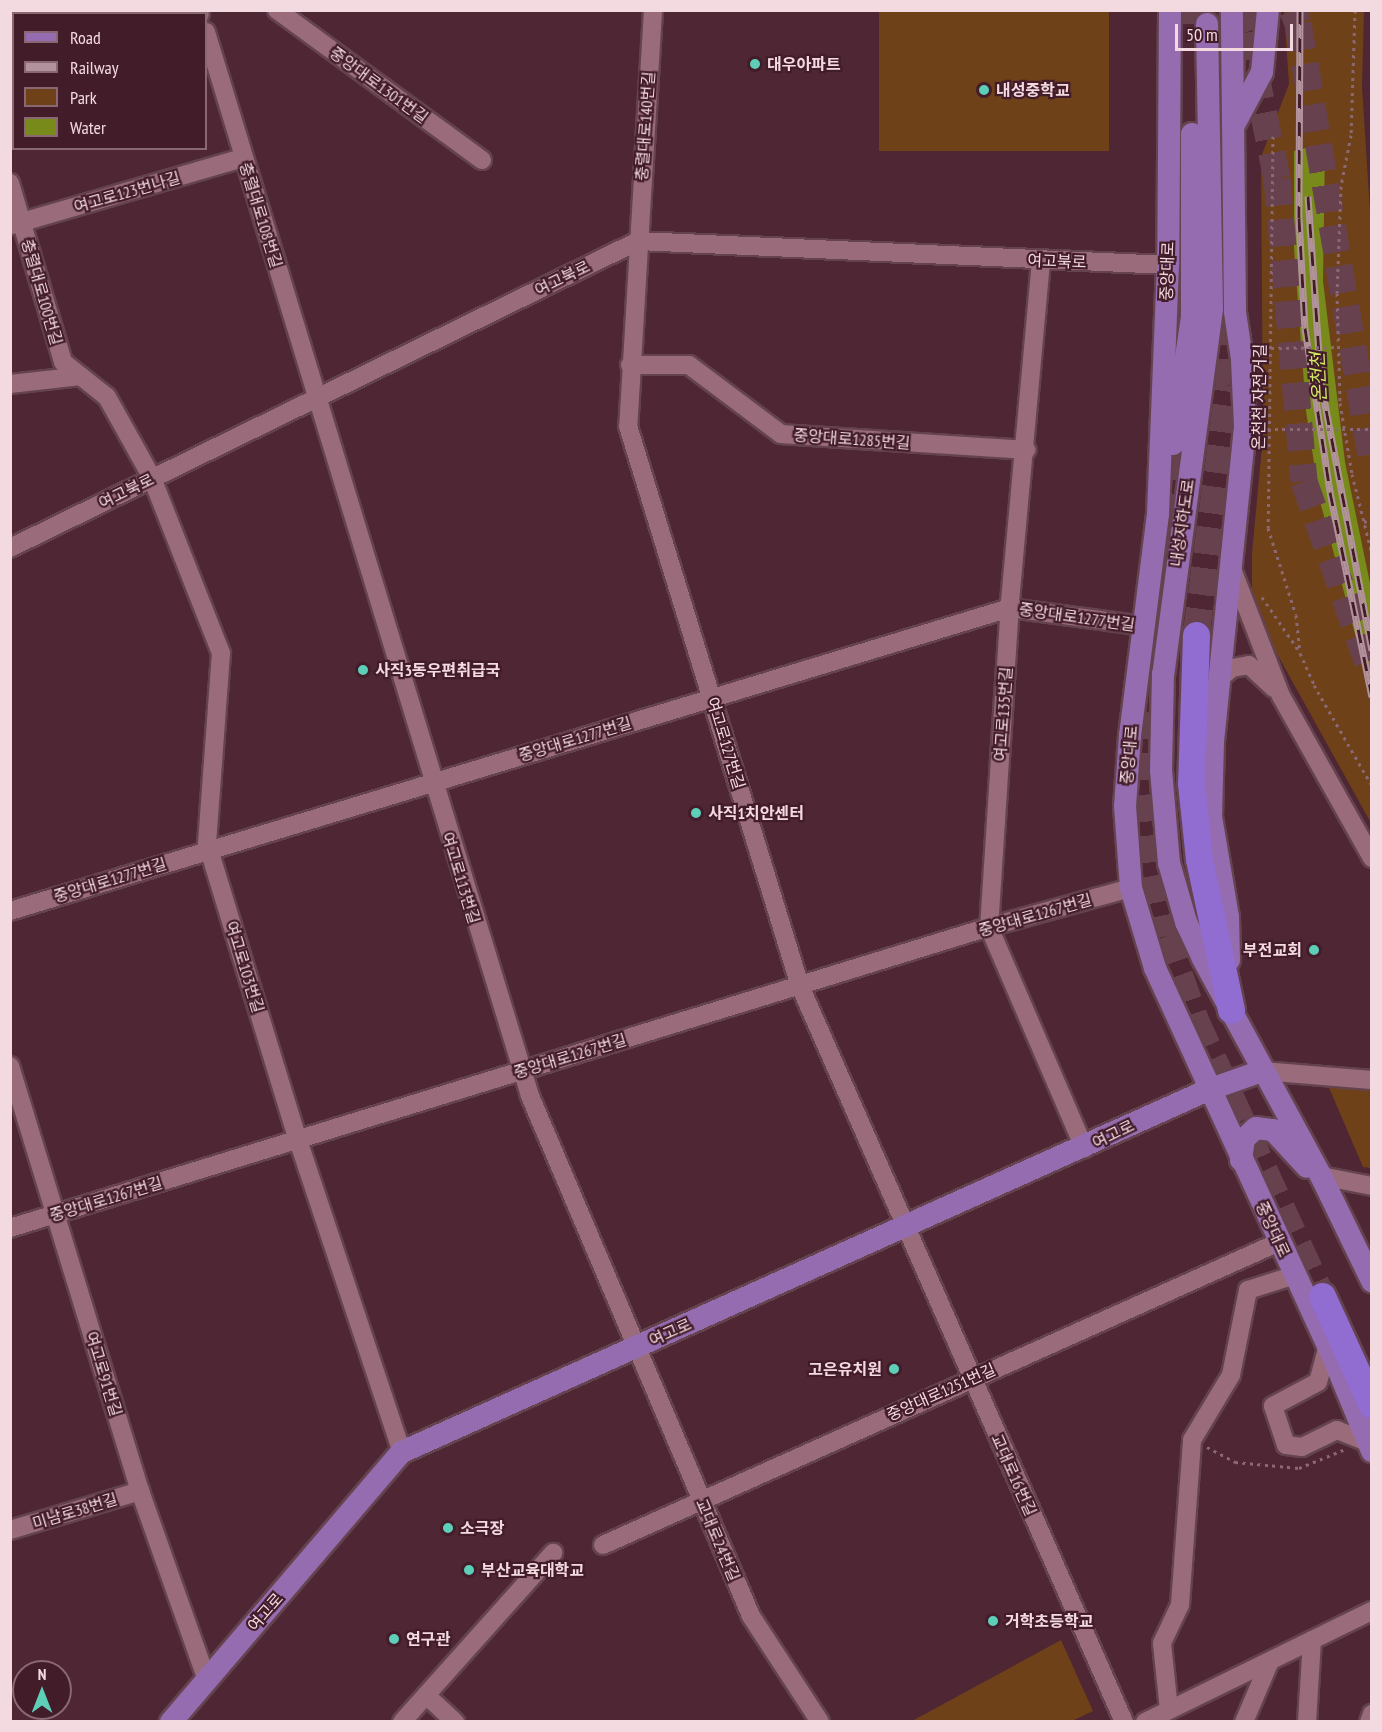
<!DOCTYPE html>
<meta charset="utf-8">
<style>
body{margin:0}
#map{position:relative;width:1382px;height:1732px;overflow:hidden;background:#4e2634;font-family:"PT Sans Narrow","Noto Sans KR",sans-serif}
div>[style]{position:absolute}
.green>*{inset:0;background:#6f4119;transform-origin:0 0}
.water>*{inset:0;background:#788a1a}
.major-tunnel>*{height:22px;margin-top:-11px;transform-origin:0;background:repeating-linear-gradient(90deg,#67414e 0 22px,transparent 0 33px)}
.highway-tunnel>*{height:27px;margin-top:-13.5px;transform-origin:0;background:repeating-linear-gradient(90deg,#67414e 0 27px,transparent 0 41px)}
.path>*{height:3px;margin-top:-1.5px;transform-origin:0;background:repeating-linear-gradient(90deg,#8b6873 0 3px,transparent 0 7.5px)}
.roads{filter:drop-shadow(2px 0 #64434f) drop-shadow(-2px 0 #64434f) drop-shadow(0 2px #64434f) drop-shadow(0 -2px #64434f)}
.minor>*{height:18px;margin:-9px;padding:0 9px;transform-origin:9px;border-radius:9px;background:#9a6c7b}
.major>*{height:22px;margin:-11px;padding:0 11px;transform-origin:11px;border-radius:11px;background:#956caf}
.highway>*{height:27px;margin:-13.5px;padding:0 13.5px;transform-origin:13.5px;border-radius:13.5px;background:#916cd1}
.rail>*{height:7px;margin-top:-3.5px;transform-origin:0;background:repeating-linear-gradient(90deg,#431c2a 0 14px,#b2929c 0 28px);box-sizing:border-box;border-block:2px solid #b2929c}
.path-bridge>*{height:3px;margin-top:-1.5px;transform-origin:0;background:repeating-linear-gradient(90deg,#8b6873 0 3px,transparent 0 7.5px)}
.dots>*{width:16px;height:16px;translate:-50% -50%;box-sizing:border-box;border:3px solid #431c2a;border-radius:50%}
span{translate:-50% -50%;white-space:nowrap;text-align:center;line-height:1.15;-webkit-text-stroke:4.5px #431c2a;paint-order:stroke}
.poi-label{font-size:16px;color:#f3d9e0;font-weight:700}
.left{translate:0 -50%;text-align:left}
.right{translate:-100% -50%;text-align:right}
.street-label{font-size:16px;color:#f3d9e0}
.water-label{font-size:18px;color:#d2eb65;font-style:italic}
.frame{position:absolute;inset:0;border:12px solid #f3d9e0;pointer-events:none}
.legend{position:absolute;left:12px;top:12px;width:195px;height:138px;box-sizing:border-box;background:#431c2a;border:2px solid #896873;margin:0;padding:8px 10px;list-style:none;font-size:18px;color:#f3d9e0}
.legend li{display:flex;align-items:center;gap:12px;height:30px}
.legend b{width:30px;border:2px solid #896873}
.north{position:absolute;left:12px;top:1660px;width:60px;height:60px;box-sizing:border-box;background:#431c2a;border:2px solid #896873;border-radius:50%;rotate:0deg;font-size:16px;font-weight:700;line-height:24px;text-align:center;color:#f3d9e0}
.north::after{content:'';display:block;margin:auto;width:21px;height:27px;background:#5dceb8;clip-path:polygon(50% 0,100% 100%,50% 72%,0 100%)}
.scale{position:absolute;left:1175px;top:24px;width:118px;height:27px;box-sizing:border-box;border:3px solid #f3d9e0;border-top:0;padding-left:8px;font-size:18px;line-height:21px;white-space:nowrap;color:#f3d9e0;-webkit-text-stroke:4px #431c2a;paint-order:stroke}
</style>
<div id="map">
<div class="green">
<i style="left:879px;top:11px;width:230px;height:140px"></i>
<i style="clip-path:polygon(1284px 11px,1364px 11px,1362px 87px,1371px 227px,1371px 823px,1252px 609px,1252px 553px,1263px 436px,1261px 157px,1289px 84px)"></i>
<i style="clip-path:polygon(1327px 1083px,1371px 1089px,1371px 1168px,1363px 1167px)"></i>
<i style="clip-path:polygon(1061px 1640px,1093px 1711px,1072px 1721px,912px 1721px)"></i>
</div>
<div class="water">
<i style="clip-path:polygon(1313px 146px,1325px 148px,1323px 281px,1345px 462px,1371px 588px,1371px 671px,1359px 649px,1320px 501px,1306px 411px,1294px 248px,1294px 151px)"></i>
</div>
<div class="major-tunnel">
<i style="left:1192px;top:10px;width:14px;rotate:90deg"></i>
</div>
<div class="highway-tunnel">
<i style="left:1239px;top:10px;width:23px;rotate:70deg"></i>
<i style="left:1247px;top:32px;width:149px;rotate:78.4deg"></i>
<i style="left:1277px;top:178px;width:304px;rotate:84.9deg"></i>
<i style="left:1304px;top:481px;width:205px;rotate:70.6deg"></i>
<i style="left:1293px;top:10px;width:14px;rotate:69deg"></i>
<i style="left:1298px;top:23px;width:445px;rotate:80.4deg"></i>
<i style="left:1178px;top:269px;width:105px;rotate:90deg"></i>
<i style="left:1196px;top:635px;width:252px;rotate:-82.5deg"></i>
<i style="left:1229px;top:385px;width:77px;rotate:-90.7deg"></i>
<i style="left:1158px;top:643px;width:226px;rotate:-85.7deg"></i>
<i style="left:1153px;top:712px;width:82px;rotate:94.2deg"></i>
<i style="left:1147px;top:794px;width:81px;rotate:85.1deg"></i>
<i style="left:1154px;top:875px;width:62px;rotate:78.9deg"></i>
<i style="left:1166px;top:936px;width:90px;rotate:70.6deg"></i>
<i style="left:1196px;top:1021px;width:302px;rotate:65.4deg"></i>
</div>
<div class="path">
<i style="left:1355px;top:10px;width:125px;rotate:91.8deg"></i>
<i style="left:1351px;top:135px;width:52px;rotate:101.1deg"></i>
<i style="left:1341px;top:186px;width:107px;rotate:92.1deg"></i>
<i style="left:1337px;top:293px;width:110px;rotate:88.4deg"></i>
<i style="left:1340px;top:403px;width:72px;rotate:80.4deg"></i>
<i style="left:1352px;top:474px;width:82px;rotate:76deg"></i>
<i style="left:1273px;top:136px;width:392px;rotate:90.7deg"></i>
<i style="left:1268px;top:528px;width:91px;rotate:72.2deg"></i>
<i style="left:1296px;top:615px;width:38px;rotate:84deg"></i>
<i style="left:1300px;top:653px;width:35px;rotate:66deg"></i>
<i style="left:1314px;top:685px;width:116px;rotate:60.1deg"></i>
<i style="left:1364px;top:522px;width:9px;rotate:-21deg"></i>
<i style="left:1262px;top:597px;width:65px;rotate:55.6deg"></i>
<i style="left:1207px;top:1447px;width:32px;rotate:28deg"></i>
<i style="left:1235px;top:1462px;width:64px;rotate:5.4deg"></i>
<i style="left:1299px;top:1468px;width:48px;rotate:-22.2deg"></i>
</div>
<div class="roads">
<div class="minor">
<i style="left:199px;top:10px;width:4px;rotate:76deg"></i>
<i style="left:277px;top:10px;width:254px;rotate:36.2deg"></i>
<i style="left:653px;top:10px;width:417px;rotate:93.4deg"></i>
<i style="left:628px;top:426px;width:586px;rotate:72.93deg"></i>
<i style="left:800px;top:986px;width:804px;rotate:66.24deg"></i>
<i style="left:206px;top:32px;width:1112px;rotate:73.06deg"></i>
<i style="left:530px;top:1096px;width:565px;rotate:66.97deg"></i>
<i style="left:751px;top:1616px;width:126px;rotate:56.9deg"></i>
<i style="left:10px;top:183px;width:187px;rotate:73.5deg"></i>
<i style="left:63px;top:362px;width:56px;rotate:38.5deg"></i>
<i style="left:107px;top:397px;width:93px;rotate:60.9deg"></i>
<i style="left:152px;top:478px;width:188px;rotate:68.5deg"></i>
<i style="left:221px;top:653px;width:191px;rotate:94.2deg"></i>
<i style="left:207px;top:843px;width:311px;rotate:73deg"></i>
<i style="left:298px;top:1140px;width:329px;rotate:71.6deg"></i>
<i style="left:12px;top:225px;width:241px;rotate:-16.2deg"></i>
<i style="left:1041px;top:261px;width:344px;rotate:95.2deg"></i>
<i style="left:1010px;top:604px;width:324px;rotate:93.7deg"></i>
<i style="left:989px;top:927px;width:241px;rotate:66.7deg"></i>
<i style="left:630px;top:365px;width:59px"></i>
<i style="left:689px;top:365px;width:115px;rotate:36.9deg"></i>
<i style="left:781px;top:434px;width:246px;rotate:3.7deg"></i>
<i style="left:10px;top:384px;width:71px;rotate:-6.4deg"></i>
<i style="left:10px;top:548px;width:699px;rotate:-26.05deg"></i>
<i style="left:638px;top:241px;width:531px;rotate:2.59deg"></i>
<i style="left:1232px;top:569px;width:136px;rotate:68.9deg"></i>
<i style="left:1281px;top:696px;width:186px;rotate:60.7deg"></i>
<i style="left:1218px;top:680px;width:18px;rotate:-41deg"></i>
<i style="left:1232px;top:668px;width:17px;rotate:-10deg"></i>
<i style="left:1249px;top:665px;width:34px;rotate:43deg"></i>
<i style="left:10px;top:911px;width:1045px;rotate:-16.86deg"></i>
<i style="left:1010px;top:608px;width:136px;rotate:7.6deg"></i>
<i style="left:10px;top:1066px;width:444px;rotate:73deg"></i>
<i style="left:140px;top:1491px;width:201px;rotate:70.5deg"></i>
<i style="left:1262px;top:1071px;width:110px;rotate:4.7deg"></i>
<i style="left:1321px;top:1176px;width:52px;rotate:11.1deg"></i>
<i style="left:10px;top:1228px;width:1024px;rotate:-17.09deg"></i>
<i style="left:989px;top:927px;width:147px;rotate:-15.4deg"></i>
<i style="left:1328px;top:1345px;width:38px;rotate:105deg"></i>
<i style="left:1318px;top:1382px;width:51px;rotate:151.9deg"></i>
<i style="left:1273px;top:1406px;width:41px;rotate:71.6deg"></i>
<i style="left:1286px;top:1445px;width:16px;rotate:7deg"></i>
<i style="left:1302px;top:1447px;width:39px;rotate:-26deg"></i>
<i style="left:1337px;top:1430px;width:32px;rotate:22deg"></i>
<i style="left:10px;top:1530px;width:136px;rotate:-16.7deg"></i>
<i style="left:603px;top:1545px;width:741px;rotate:-24.14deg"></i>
<i style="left:426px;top:1695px;width:40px;rotate:43deg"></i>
<i style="left:1169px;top:1710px;width:67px;rotate:-96deg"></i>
<i style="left:1162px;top:1643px;width:42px;rotate:-64.7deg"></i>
<i style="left:1180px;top:1605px;width:165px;rotate:-85.8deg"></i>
<i style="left:1192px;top:1440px;width:76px;rotate:-59deg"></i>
<i style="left:1231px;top:1375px;width:87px;rotate:-78.7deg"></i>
<i style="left:1248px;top:1290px;width:49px;rotate:-17.7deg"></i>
<i style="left:402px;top:1722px;width:227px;rotate:-48.2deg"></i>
<i style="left:1145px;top:1722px;width:253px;rotate:-26.1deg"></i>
<i style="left:1244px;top:1722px;width:66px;rotate:-66.9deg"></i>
<i style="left:1307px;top:1722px;width:82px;rotate:-86.5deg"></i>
<i style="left:1369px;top:1722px;width:9px;rotate:-69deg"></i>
</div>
<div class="major">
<i style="left:1170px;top:10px;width:255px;rotate:90.4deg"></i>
<i style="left:1168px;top:265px;width:249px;rotate:92.3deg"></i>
<i style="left:1158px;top:514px;width:223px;rotate:97.2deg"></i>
<i style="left:1130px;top:735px;width:71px;rotate:94deg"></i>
<i style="left:1125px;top:806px;width:82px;rotate:85.8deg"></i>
<i style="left:1131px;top:888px;width:84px;rotate:73.3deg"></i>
<i style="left:1155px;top:968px;width:415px;rotate:65.4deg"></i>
<i style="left:1328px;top:1345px;width:115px;rotate:67.5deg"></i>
<i style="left:1207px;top:24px;width:285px;rotate:89deg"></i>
<i style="left:1212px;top:309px;width:368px;rotate:97.6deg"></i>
<i style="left:1163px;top:674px;width:96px;rotate:91.2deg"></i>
<i style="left:1161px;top:770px;width:93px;rotate:85.1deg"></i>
<i style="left:1169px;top:863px;width:61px;rotate:73.9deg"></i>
<i style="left:1186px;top:922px;width:38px;rotate:65deg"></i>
<i style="left:1202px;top:957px;width:249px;rotate:61.5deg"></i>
<i style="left:1321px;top:1176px;width:117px;rotate:64.1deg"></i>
<i style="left:1235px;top:123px;width:58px;rotate:-62.1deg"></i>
<i style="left:1262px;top:72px;width:62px;rotate:-84.5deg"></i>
<i style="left:1173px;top:444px;width:128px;rotate:-81.5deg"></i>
<i style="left:1192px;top:317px;width:183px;rotate:-90deg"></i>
<i style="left:1229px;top:960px;width:43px;rotate:-91.3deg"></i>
<i style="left:1228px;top:917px;width:101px;rotate:-99.6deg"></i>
<i style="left:1211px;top:817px;width:75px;rotate:-88.5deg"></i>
<i style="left:1213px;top:742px;width:318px;rotate:-84.2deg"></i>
<i style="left:1245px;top:426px;width:67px;rotate:-92.6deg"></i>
<i style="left:1242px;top:359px;width:48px;rotate:-98.5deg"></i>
<i style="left:1235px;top:312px;width:302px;rotate:-90.6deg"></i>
<i style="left:1241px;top:1160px;width:21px;rotate:-82deg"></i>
<i style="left:1244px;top:1139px;width:16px;rotate:-43deg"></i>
<i style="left:1256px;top:1128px;width:17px;rotate:7deg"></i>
<i style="left:1273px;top:1130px;width:50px;rotate:47.4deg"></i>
<i style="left:171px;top:1722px;width:355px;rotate:-49.5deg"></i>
<i style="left:402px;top:1452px;width:884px;rotate:-24.19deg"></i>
<i style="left:1208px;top:1090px;width:57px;rotate:-19.4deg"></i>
</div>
<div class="highway">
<i style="left:1196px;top:635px;width:148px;rotate:91.9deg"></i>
<i style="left:1191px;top:783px;width:76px;rotate:84deg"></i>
<i style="left:1199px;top:859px;width:154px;rotate:78deg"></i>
<i style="left:1322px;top:1296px;width:120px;rotate:65.4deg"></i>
</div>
</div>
<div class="rail">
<i style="left:1300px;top:10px;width:208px;rotate:90.3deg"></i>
<i style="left:1299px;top:218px;width:110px;rotate:86.9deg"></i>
<i style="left:1305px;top:328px;width:166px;rotate:81.3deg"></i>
<i style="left:1330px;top:492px;width:209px;rotate:78.4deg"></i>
<i style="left:1308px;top:196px;width:187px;rotate:86deg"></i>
<i style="left:1321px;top:383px;width:272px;rotate:79.2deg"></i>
</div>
<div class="path-bridge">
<i style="left:1271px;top:348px;width:67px;rotate:-0.9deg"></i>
<i style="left:1267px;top:429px;width:105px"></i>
</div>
<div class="dots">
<i style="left:755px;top:64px;background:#5dceb8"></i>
<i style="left:984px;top:90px;background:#5dceb8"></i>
<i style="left:363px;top:670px;background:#5dceb8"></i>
<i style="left:696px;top:813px;background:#5dceb8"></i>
<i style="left:1314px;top:950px;background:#5dceb8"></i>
<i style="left:894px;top:1369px;background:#5dceb8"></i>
<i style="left:448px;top:1528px;background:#5dceb8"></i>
<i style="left:469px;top:1570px;background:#5dceb8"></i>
<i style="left:993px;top:1621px;background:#5dceb8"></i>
<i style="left:394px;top:1639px;background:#5dceb8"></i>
</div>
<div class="poi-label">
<span class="left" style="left:767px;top:64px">대우아파트</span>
<span class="left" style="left:996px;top:90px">내성중학교</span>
<span class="left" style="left:375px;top:670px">사직3동우편취급국</span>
<span class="left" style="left:708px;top:813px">사직1치안센터</span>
<span class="right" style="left:1302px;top:950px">부전교회</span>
<span class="right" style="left:882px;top:1369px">고은유치원</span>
<span class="left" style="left:460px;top:1528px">소극장</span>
<span class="left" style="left:481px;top:1570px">부산교육대학교</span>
<span class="left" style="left:1005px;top:1621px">거학초등학교</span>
<span class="left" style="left:406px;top:1639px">연구관</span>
</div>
<div class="street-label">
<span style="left:379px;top:85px;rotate:36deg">중앙대로1301번길</span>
<span style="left:645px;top:126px;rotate:-86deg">충렬대로140번길</span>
<span style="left:127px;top:192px;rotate:-16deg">여고로123번나길</span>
<span style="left:261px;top:215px;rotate:73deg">충렬대로108번길</span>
<span style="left:1057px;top:261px;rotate:2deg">여고북로</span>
<span style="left:1167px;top:271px;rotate:-88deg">중앙대로</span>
<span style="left:562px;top:278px;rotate:-26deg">여고북로</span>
<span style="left:42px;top:292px;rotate:74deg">충렬대로100번길</span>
<span style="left:1259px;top:397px;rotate:-89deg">온천천 자전거길</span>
<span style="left:852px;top:439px;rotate:4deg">중앙대로1285번길</span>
<span style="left:126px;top:491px;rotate:-26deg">여고북로</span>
<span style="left:1182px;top:523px;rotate:-82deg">내성지하도로</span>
<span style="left:1077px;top:617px;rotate:8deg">중앙대로1277번길</span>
<span style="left:1003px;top:714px;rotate:-86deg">여고로135번길</span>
<span style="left:575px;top:739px;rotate:-17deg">중앙대로1277번길</span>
<span style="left:726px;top:743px;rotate:73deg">여고로127번길</span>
<span style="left:1129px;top:755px;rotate:-85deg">중앙대로</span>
<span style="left:461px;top:878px;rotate:73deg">여고로113번길</span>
<span style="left:110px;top:880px;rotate:-17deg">중앙대로1277번길</span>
<span style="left:1035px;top:915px;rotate:-16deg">중앙대로1267번길</span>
<span style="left:245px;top:967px;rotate:73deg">여고로103번길</span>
<span style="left:570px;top:1056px;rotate:-17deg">중앙대로1267번길</span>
<span style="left:1113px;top:1134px;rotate:-26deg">여고로</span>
<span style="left:106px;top:1199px;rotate:-17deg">중앙대로1267번길</span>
<span style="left:1273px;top:1229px;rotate:65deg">중앙대로</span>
<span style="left:670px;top:1332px;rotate:-24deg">여고로</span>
<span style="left:104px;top:1374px;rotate:73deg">여고로91번길</span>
<span style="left:941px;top:1392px;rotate:-24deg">중앙대로1251번길</span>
<span style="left:1014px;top:1475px;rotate:66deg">교대로16번길</span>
<span style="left:75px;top:1511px;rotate:-17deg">미남로38번길</span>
<span style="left:718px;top:1540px;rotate:67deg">교대로24번길</span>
<span style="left:265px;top:1612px;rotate:-49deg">여고로</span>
</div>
<div class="water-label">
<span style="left:1319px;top:377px;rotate:-93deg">온천천</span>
</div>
<div class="frame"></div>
<ul class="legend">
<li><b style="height:8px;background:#956caf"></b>Road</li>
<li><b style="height:8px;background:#b2929c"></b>Railway</li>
<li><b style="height:16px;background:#6f4119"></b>Park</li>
<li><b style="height:16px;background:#788a1a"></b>Water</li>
</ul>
<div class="north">N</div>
<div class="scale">50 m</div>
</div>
